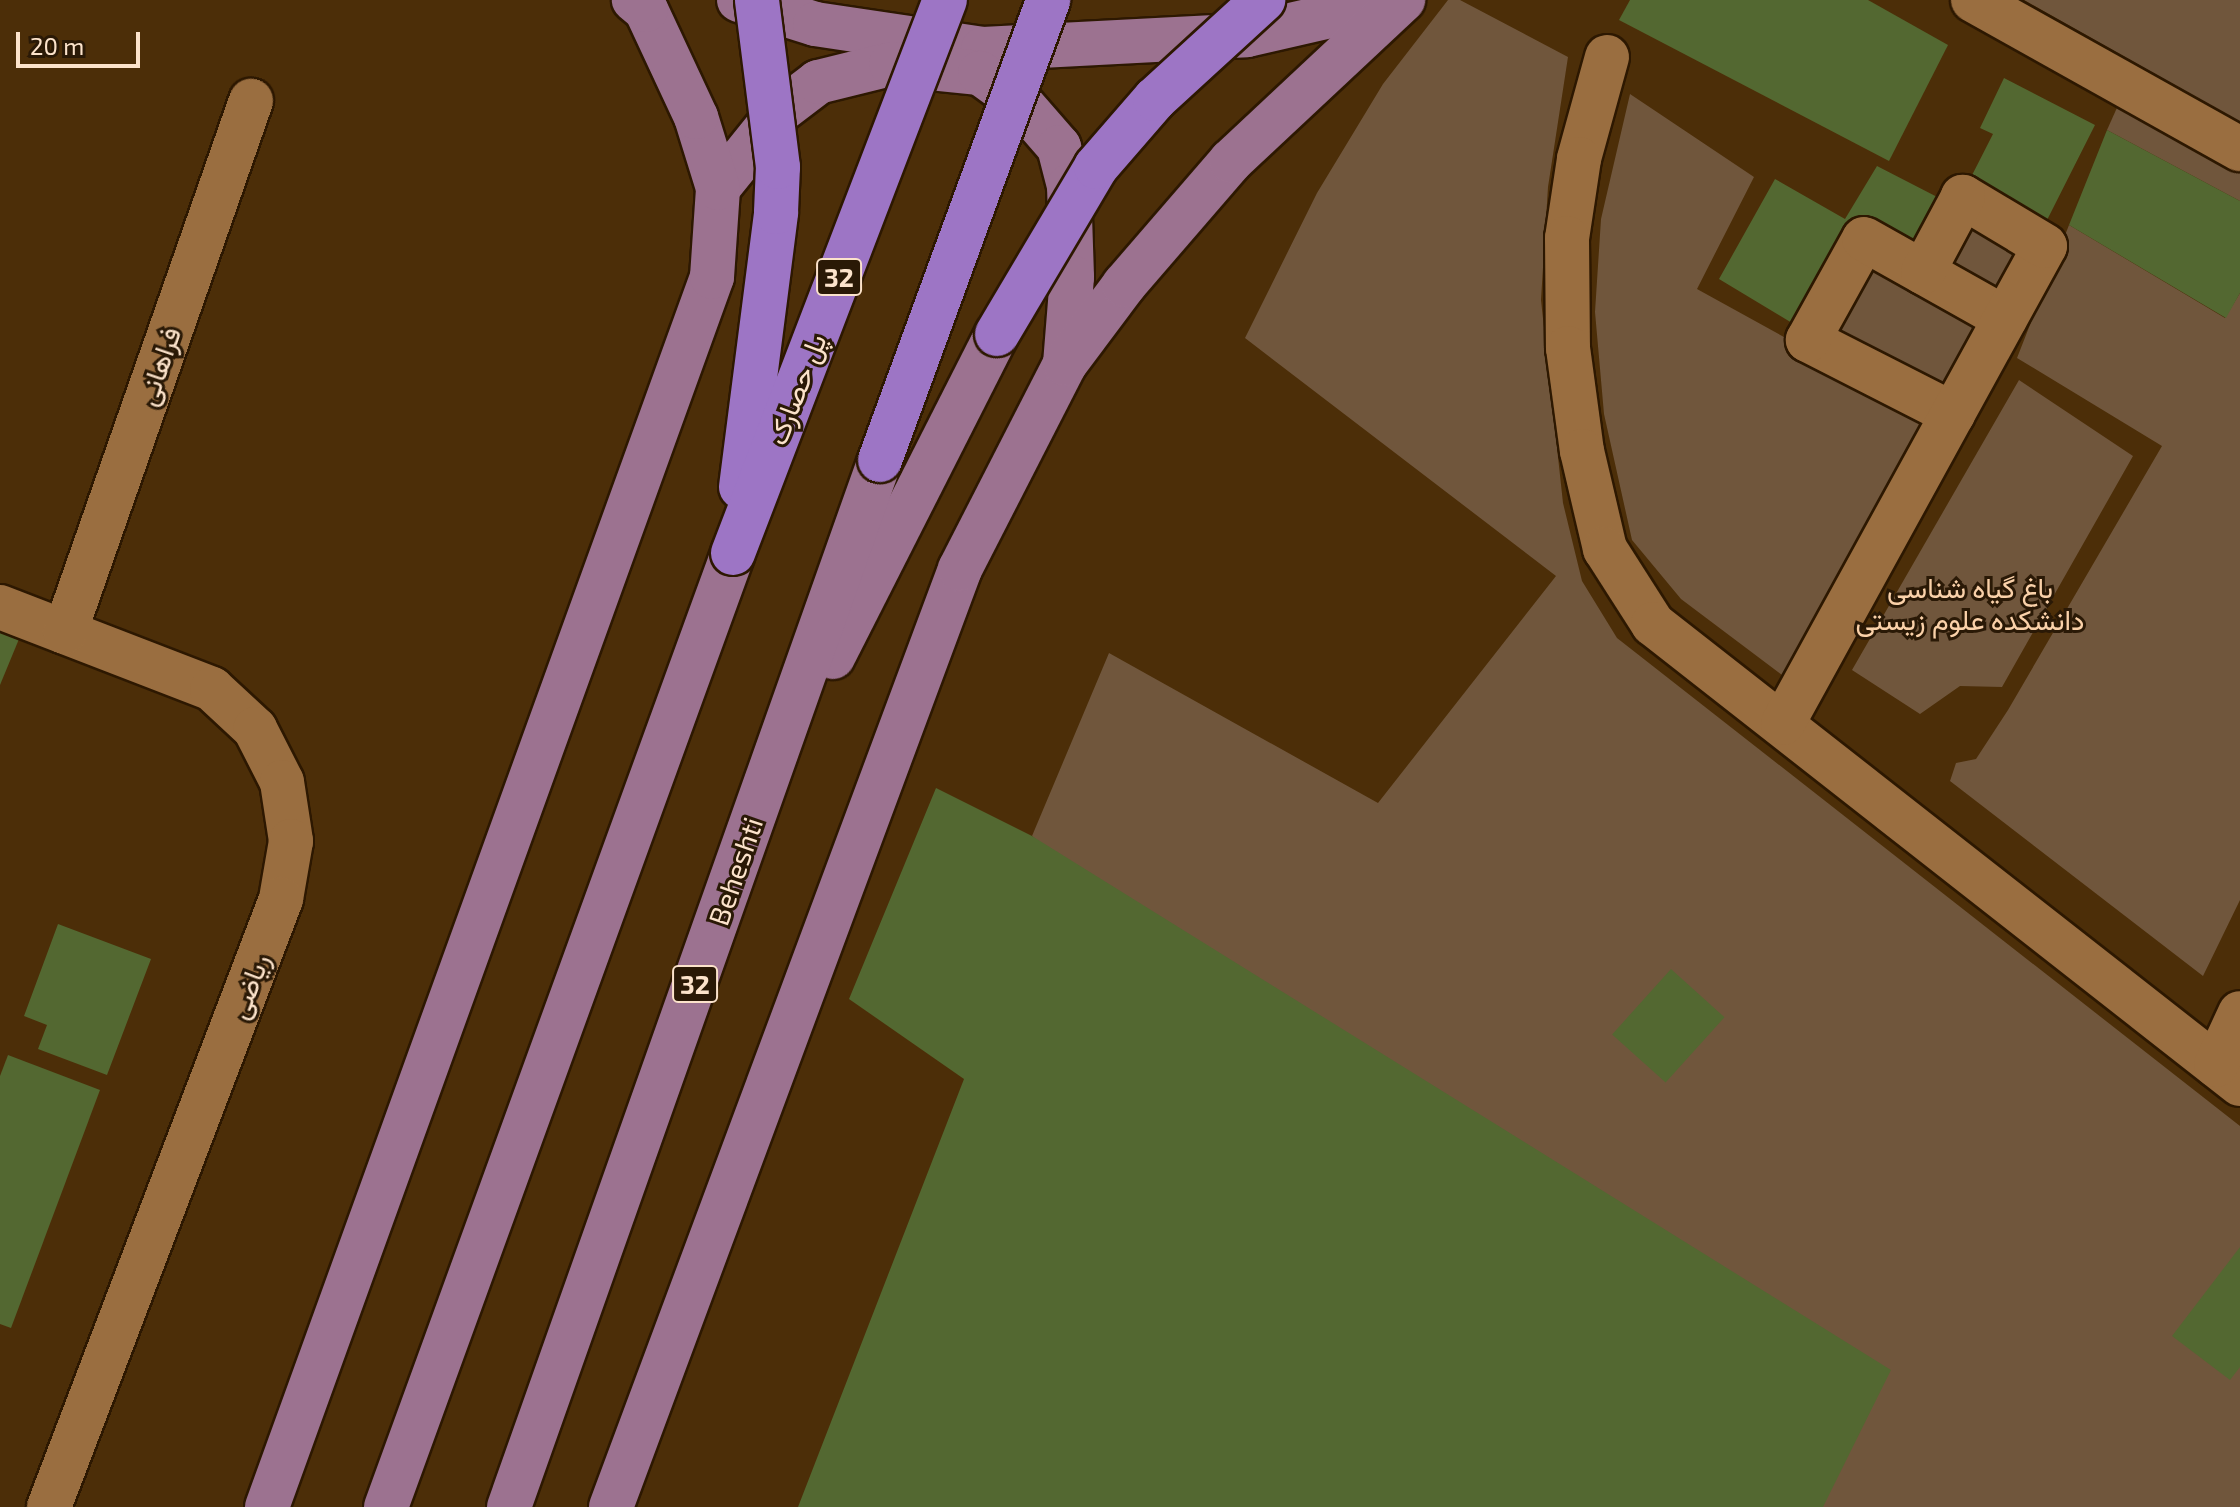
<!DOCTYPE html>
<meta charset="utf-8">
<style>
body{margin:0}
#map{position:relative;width:2240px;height:1507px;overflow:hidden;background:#4c2e08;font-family:"Exo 2",Vazirmatn,sans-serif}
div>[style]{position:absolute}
.green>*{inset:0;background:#70563c;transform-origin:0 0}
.building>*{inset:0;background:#536831;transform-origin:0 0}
.roads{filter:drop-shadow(2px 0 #2d1801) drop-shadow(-2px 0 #2d1801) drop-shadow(0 2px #2d1801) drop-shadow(0 -2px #2d1801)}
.minor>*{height:44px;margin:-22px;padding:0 22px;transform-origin:22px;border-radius:22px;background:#9a6e40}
.major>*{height:44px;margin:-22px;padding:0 22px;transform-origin:22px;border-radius:22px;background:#9c7290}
.bridges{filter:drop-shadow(2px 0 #2d1801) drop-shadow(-2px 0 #2d1801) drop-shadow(0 2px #2d1801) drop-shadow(0 -2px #2d1801)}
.highway-bridge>*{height:44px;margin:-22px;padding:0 22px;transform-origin:22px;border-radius:22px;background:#9d75c5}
span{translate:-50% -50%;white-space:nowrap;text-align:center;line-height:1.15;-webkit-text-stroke:6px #2a1906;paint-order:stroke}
.shield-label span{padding:2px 6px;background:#2a1906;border:2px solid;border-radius:6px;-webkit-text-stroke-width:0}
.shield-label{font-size:26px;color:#fce3cb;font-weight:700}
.street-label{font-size:28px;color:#fce3cb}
.park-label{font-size:28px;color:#fad1a9}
.scale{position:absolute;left:16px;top:32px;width:124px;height:36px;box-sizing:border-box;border:4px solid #fce3cb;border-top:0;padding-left:10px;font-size:24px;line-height:28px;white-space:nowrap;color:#fce3cb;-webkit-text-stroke:6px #2a1906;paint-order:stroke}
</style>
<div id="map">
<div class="green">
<i style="clip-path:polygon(1448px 0,1460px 0,1568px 57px,1548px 187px,1541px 300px,1563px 503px,1582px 581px,1617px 638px,2240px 1126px,2240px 1507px,1823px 1507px,1032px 836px,1109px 653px,1378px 803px,1556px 576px,1245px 338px,1317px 193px,1383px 84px)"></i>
<i style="clip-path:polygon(2024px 0,2240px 0,2240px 122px)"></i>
<i style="clip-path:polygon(1630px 94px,1754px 177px,1697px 289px,1927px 416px,1782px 675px,1681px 599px,1632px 540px,1604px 414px,1595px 312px,1601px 219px)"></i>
<i style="clip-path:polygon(2120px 101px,2240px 170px,2240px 201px,2107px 130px)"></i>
<i style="left:1973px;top:215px;width:67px;height:57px;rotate:28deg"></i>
<i style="clip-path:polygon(2069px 225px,2225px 318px,2240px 293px,2240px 900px,2203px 976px,1950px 781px,1956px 763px,1976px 759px,2008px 710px,2162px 446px,2017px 358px)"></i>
<i style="left:1875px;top:256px;width:128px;height:92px;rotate:30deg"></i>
<i style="clip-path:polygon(2019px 380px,2133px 456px,2002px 687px,1960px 686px,1920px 714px,1852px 670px)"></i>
</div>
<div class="building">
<i style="clip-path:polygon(1630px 0,1868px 0,1948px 45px,1889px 161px,1619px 20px)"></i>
<i style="clip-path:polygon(2004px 78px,2095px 125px,2043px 228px,1967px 185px,1993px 134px,1980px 128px)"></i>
<i style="clip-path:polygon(2107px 130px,2240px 201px,2240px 293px,2226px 318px,2069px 225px)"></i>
<i style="clip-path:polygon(1877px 166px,1945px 201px,1911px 257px,1858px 226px,1797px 326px,1719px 279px,1775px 179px,1845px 219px)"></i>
<i style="clip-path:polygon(0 632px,19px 639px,0 685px)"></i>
<i style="clip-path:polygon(936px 788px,1032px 836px,1891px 1370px,1823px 1507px,798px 1507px,964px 1079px,849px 999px)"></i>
<i style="clip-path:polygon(58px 924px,151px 959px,107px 1075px,38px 1049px,47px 1025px,24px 1016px)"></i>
<i style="left:1671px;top:969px;width:72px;height:88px;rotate:42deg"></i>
<i style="clip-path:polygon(8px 1055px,100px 1090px,11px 1328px,0 1324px,0 1076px)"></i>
<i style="clip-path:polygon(2240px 1247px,2240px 1367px,2230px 1380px,2172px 1336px)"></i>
</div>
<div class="roads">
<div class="minor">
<i style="left:1973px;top:0;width:306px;rotate:29.2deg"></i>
<i style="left:1607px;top:57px;width:106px;rotate:105.4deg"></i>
<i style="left:1579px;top:159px;width:80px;rotate:98.6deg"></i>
<i style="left:1567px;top:238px;width:110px;rotate:89.5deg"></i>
<i style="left:1568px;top:348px;width:104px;rotate:82.3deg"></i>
<i style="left:1582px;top:451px;width:101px;rotate:76.8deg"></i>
<i style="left:1605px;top:549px;width:89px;rotate:57.4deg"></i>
<i style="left:1653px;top:624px;width:746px;rotate:38.08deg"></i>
<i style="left:1953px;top:414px;width:163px;rotate:-153deg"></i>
<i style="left:1808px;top:340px;width:115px;rotate:-61deg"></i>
<i style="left:1864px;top:239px;width:162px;rotate:29.3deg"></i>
<i style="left:0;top:607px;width:227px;rotate:21.1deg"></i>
<i style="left:212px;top:689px;width:59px;rotate:42.9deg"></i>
<i style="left:255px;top:729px;width:59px;rotate:63deg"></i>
<i style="left:282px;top:782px;width:60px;rotate:81.3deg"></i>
<i style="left:291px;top:841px;width:59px;rotate:99.8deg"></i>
<i style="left:281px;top:899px;width:651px;rotate:110.89deg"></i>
<i style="left:65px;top:632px;width:563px;rotate:-70.7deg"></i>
<i style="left:1783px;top:723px;width:544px;rotate:-61.22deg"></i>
<i style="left:2045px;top:246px;width:96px;rotate:-149.1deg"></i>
<i style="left:1963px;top:197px;width:85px;rotate:118.1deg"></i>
<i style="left:2216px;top:1065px;width:57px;rotate:-65.2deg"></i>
</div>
<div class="major">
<i style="left:739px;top:0;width:80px;rotate:17.5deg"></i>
<i style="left:815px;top:24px;width:170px;rotate:8.5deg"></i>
<i style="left:983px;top:49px;width:264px;rotate:-3deg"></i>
<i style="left:1247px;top:35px;width:152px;rotate:-12.9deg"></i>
<i style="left:718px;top:188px;width:99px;rotate:-51.2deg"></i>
<i style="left:780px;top:111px;width:48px;rotate:-37.3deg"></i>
<i style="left:818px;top:82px;width:75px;rotate:-13.9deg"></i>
<i style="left:891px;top:64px;width:89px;rotate:5.8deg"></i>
<i style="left:980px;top:73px;width:48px;rotate:35.7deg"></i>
<i style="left:1019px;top:101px;width:61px;rotate:49deg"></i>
<i style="left:1059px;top:147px;width:40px;rotate:75.6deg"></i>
<i style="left:1069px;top:186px;width:91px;rotate:88.1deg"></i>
<i style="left:1072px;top:277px;width:87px;rotate:94.6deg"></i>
<i style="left:833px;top:657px;width:362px;rotate:-63.1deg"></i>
<i style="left:267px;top:1507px;width:1308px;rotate:-70.11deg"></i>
<i style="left:712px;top:277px;width:89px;rotate:-86.1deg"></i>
<i style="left:718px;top:188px;width:74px;rotate:-107.2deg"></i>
<i style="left:696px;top:117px;width:118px;rotate:-115deg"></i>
<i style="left:646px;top:10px;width:16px;rotate:-140deg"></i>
<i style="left:386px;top:1507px;width:1015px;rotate:-70.01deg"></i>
<i style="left:509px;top:1507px;width:1111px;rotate:-70.49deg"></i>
<i style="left:611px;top:1507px;width:1001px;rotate:-69.59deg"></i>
<i style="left:960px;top:569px;width:230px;rotate:-62.9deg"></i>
<i style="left:1065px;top:364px;width:99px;rotate:-53.2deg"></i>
<i style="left:1124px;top:285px;width:164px;rotate:-49.2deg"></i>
<i style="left:1231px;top:161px;width:236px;rotate:-43.1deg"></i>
</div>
</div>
<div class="bridges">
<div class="highway-bridge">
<i style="left:997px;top:334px;width:194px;rotate:-59.3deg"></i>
<i style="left:1096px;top:167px;width:90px;rotate:-49.1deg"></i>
<i style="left:1155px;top:99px;width:147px;rotate:-42.5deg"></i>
<i style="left:880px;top:460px;width:490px;rotate:-69.9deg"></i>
<i style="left:741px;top:487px;width:277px;rotate:-82.7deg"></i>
<i style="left:776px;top:212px;width:45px;rotate:-87.5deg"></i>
<i style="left:778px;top:167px;width:168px;rotate:-97.2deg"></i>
<i style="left:733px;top:553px;width:592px;rotate:-69.03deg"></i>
</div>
</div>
<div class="shield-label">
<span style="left:839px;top:277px">32</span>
<span style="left:695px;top:984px">32</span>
</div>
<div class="street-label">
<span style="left:158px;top:366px;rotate:-71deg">فراهانی</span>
<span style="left:796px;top:389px;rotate:-69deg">پل حصارک</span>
<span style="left:735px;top:871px;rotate:-71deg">Beheshti</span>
<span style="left:248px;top:986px;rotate:-69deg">ریاضی</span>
</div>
<div class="park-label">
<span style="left:1970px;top:603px">باغ گیاه شناسی<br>دانشکده علوم زیستی</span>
</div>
<div class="scale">20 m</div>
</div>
